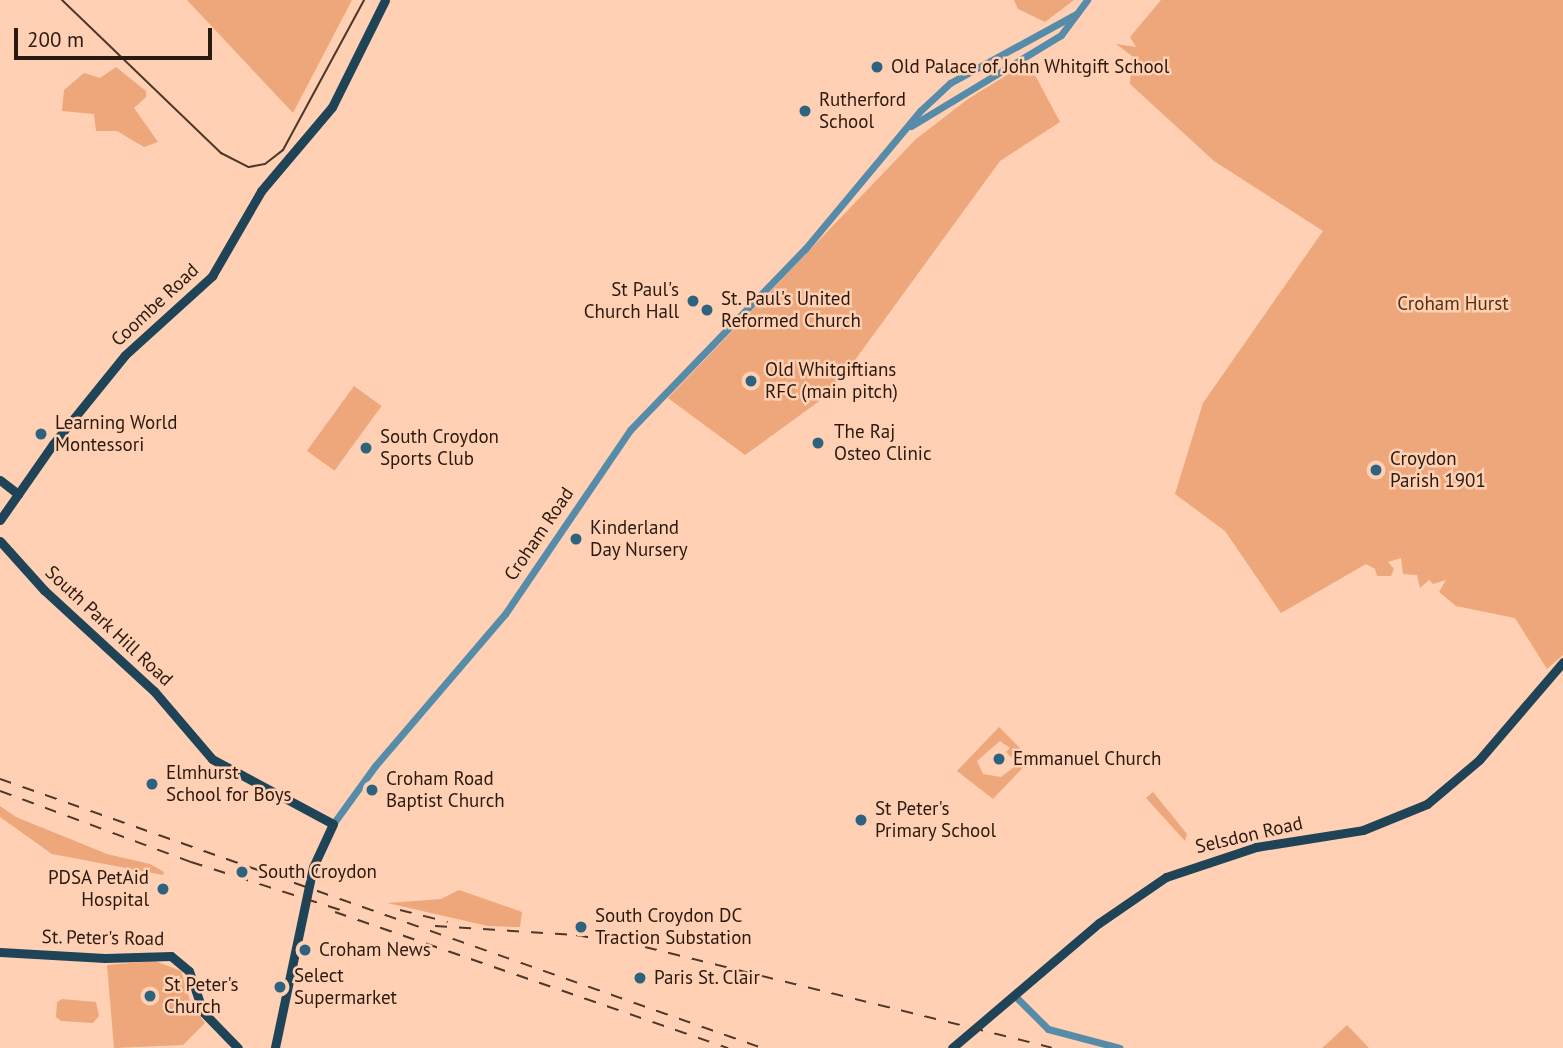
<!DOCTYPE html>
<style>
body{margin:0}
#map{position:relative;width:1563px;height:1048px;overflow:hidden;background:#ffd0b3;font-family:"PT Sans",sans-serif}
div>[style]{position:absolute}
.green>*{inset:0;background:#eda77b;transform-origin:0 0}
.minor>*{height:7px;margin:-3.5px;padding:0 3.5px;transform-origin:3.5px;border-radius:3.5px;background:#568ca9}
.major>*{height:9px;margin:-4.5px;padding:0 4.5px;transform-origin:4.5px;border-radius:4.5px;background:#1f4458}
.tram>*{height:2px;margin:-1px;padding:0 1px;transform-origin:1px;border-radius:1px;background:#4d372a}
.rail>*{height:2px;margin-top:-1px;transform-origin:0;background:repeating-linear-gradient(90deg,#4d372a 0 12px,transparent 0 24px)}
.dots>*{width:19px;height:19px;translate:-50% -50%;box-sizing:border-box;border:4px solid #ffd0b3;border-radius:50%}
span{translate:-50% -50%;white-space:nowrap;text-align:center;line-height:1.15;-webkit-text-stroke:5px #ffd0b3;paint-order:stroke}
.poi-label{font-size:19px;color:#2a190f}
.left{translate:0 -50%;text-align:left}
.right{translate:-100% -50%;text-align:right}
.park-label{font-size:19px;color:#592e0f}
.street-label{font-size:19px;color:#2a190f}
.scale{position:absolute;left:14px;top:28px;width:198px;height:32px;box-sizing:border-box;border:4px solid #2a190f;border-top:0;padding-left:9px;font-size:21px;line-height:24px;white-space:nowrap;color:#2a190f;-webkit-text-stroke:5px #ffd0b3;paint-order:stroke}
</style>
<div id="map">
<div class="green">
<i style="clip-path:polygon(187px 0,352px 0,293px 113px)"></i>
<i style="clip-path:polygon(1014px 0,1074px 0,1045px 22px,1018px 9px)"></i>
<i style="clip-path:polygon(1161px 0,1563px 0,1563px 655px,1547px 669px,1515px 618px,1456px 606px,1439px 592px,1446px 580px,1433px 584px,1429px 580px,1420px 588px,1417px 575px,1403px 574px,1401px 558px,1388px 562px,1394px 569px,1391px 576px,1377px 576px,1375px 569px,1366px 564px,1281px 613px,1225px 531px,1175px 494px,1203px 403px,1323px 231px,1214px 161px,1130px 84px,1132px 56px,1116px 44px,1136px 47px,1130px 37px)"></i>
<i style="clip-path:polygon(1028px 62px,1060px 122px,1000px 161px,847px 371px,818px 402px,745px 455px,668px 398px,916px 139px,968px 99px)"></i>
<i style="clip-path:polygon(116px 67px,146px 91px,146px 97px,134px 108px,158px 142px,144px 147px,117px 131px,96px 131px,94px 114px,62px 111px,64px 90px,84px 73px,100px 78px)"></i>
<i style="left:354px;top:386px;width:34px;height:80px;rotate:36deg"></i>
<i style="clip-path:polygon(evenodd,999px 727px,1031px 759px,993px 799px,957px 771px,999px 727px,1000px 741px,1010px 748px,1006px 752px,1011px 757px,1016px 752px,1021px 756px,1018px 764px,1001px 777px,983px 774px,977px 761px,1000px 741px)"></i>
<i style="clip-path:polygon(1153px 792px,1187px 834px,1185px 841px,1146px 798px)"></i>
<i style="clip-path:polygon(0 806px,16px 817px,107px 854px,150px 864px,164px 872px,163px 875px,52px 854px,0 817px)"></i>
<i style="clip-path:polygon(459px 890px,522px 912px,520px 927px,488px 926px,387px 903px,441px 899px)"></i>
<i style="clip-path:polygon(155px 961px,181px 971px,191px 1004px,205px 1023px,183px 1045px,114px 1048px,107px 965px)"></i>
<i style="clip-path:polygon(62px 999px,96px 1002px,99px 1016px,93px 1023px,61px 1021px,56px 1017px,57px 1002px)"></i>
<i style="clip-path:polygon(1347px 1025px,1369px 1048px,1322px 1048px,1330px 1041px)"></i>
</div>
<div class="minor">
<i style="left:911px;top:126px;width:175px;rotate:-31.2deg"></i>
<i style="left:1061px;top:35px;width:44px;rotate:-53.4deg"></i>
<i style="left:333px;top:824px;width:72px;rotate:-54.1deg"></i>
<i style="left:375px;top:766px;width:200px;rotate:-49.5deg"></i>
<i style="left:505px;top:614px;width:222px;rotate:-55.8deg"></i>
<i style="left:630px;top:430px;width:252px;rotate:-46deg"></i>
<i style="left:805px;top:249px;width:180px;rotate:-50.2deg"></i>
<i style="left:920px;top:111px;width:41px;rotate:-43deg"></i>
<i style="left:950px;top:83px;width:144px;rotate:-28.7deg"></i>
<i style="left:1016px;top:997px;width:45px;rotate:45deg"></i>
<i style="left:1048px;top:1029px;width:74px;rotate:14.8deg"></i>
</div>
<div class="major">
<i style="left:0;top:480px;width:23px;rotate:38deg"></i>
<i style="left:0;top:520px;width:93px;rotate:-55.1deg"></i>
<i style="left:53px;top:444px;width:114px;rotate:-51deg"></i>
<i style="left:125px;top:355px;width:118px;rotate:-42.2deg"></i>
<i style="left:212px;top:276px;width:98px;rotate:-60deg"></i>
<i style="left:261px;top:191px;width:110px;rotate:-49.8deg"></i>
<i style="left:332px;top:107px;width:119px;rotate:-63.6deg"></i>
<i style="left:0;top:541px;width:66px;rotate:48.1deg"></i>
<i style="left:44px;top:590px;width:149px;rotate:42.6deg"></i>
<i style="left:154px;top:691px;width:89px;rotate:49.5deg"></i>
<i style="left:212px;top:759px;width:137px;rotate:28.2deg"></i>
<i style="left:333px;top:824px;width:47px;rotate:114.9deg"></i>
<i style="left:313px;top:867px;width:185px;rotate:101.9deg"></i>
<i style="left:0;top:952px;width:105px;rotate:3.3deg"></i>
<i style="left:105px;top:958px;width:66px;rotate:-1.7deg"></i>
<i style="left:171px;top:956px;width:23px;rotate:40deg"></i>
<i style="left:189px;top:971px;width:43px;rotate:71.1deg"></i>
<i style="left:203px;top:1012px;width:50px;rotate:45.8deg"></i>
<i style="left:952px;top:1048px;width:193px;rotate:-40.4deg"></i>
<i style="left:1099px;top:923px;width:81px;rotate:-34.5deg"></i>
<i style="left:1166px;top:877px;width:95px;rotate:-18.4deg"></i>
<i style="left:1256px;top:847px;width:108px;rotate:-9deg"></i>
<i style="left:1363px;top:830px;width:69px;rotate:-22.1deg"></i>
<i style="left:1427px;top:804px;width:68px;rotate:-40.2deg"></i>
<i style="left:1479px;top:760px;width:129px;rotate:-49.4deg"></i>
</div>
<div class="tram">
<i style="left:62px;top:0;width:221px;rotate:43.9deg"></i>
<i style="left:221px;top:153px;width:31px;rotate:27deg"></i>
<i style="left:249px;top:167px;width:16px;rotate:-11deg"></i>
<i style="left:265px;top:164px;width:23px;rotate:-38deg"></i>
<i style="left:283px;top:150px;width:170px;rotate:-61.6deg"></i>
</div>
<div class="rail">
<i style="left:0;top:779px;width:808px;rotate:19.44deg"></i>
<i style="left:0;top:791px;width:204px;rotate:20.4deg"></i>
<i style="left:191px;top:862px;width:161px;rotate:17.8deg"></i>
<i style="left:400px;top:910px;width:49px;rotate:14deg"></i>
<i style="left:335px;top:912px;width:416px;rotate:19.1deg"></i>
<i style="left:435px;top:926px;width:141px;rotate:3.7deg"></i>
<i style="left:576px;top:935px;width:70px;rotate:9.9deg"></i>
<i style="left:645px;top:947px;width:419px;rotate:13.9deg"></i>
</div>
<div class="dots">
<i style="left:877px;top:67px;background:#2d637f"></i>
<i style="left:805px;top:111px;background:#2d637f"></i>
<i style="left:693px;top:301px;background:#2d637f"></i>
<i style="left:707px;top:310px;background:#2d637f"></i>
<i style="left:751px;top:381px;background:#2d637f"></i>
<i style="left:41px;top:434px;background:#2d637f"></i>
<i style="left:818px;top:443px;background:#2d637f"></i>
<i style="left:366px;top:448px;background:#2d637f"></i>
<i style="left:1376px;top:470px;background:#2d637f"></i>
<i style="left:576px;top:539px;background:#2d637f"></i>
<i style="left:999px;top:759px;background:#2d637f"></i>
<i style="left:152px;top:784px;background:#2d637f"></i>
<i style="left:372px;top:790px;background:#2d637f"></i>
<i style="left:861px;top:820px;background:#2d637f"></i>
<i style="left:242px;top:872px;background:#2d637f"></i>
<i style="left:163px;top:889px;background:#2d637f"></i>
<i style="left:581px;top:927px;background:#2d637f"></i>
<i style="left:305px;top:950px;background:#2d637f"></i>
<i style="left:640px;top:978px;background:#2d637f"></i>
<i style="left:280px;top:987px;background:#2d637f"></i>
<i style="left:150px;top:996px;background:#2d637f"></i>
</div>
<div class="poi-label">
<span class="left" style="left:891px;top:67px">Old Palace of John Whitgift School</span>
<span class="left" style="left:819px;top:111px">Rutherford<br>School</span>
<span class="right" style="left:679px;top:301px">St Paul's<br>Church Hall</span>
<span class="left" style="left:721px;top:310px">St. Paul's United<br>Reformed Church</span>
<span class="left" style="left:765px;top:381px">Old Whitgiftians<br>RFC (main pitch)</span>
<span class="left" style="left:55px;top:434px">Learning World<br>Montessori</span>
<span class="left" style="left:834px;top:443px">The Raj<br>Osteo Clinic</span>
<span class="left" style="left:380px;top:448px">South Croydon<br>Sports Club</span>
<span class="left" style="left:1390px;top:470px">Croydon<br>Parish 1901</span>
<span class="left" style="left:590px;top:539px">Kinderland<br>Day Nursery</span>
<span class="left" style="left:1013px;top:759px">Emmanuel Church</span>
<span class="left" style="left:166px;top:784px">Elmhurst<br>School for Boys</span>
<span class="left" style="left:386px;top:790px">Croham Road<br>Baptist Church</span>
<span class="left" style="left:875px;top:820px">St Peter's<br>Primary School</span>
<span class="left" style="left:258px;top:872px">South Croydon</span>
<span class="right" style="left:149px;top:889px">PDSA PetAid<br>Hospital</span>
<span class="left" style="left:595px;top:927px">South Croydon DC<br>Traction Substation</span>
<span class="left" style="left:319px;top:950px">Croham News</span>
<span class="left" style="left:294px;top:987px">Select<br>Supermarket</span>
<span class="left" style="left:654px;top:978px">Paris St. Clair</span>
<span class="left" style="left:164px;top:996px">St Peter's<br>Church</span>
</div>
<div class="park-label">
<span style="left:1453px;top:304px">Croham Hurst</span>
</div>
<div class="street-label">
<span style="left:155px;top:305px;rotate:-43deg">Coombe Road</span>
<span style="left:539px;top:534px;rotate:-56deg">Croham Road</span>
<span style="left:109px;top:626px;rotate:43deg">South Park Hill Road</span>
<span style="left:1249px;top:835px;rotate:-13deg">Selsdon Road</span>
<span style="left:103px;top:938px;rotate:1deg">St. Peter's Road</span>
</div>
<div class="scale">200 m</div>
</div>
